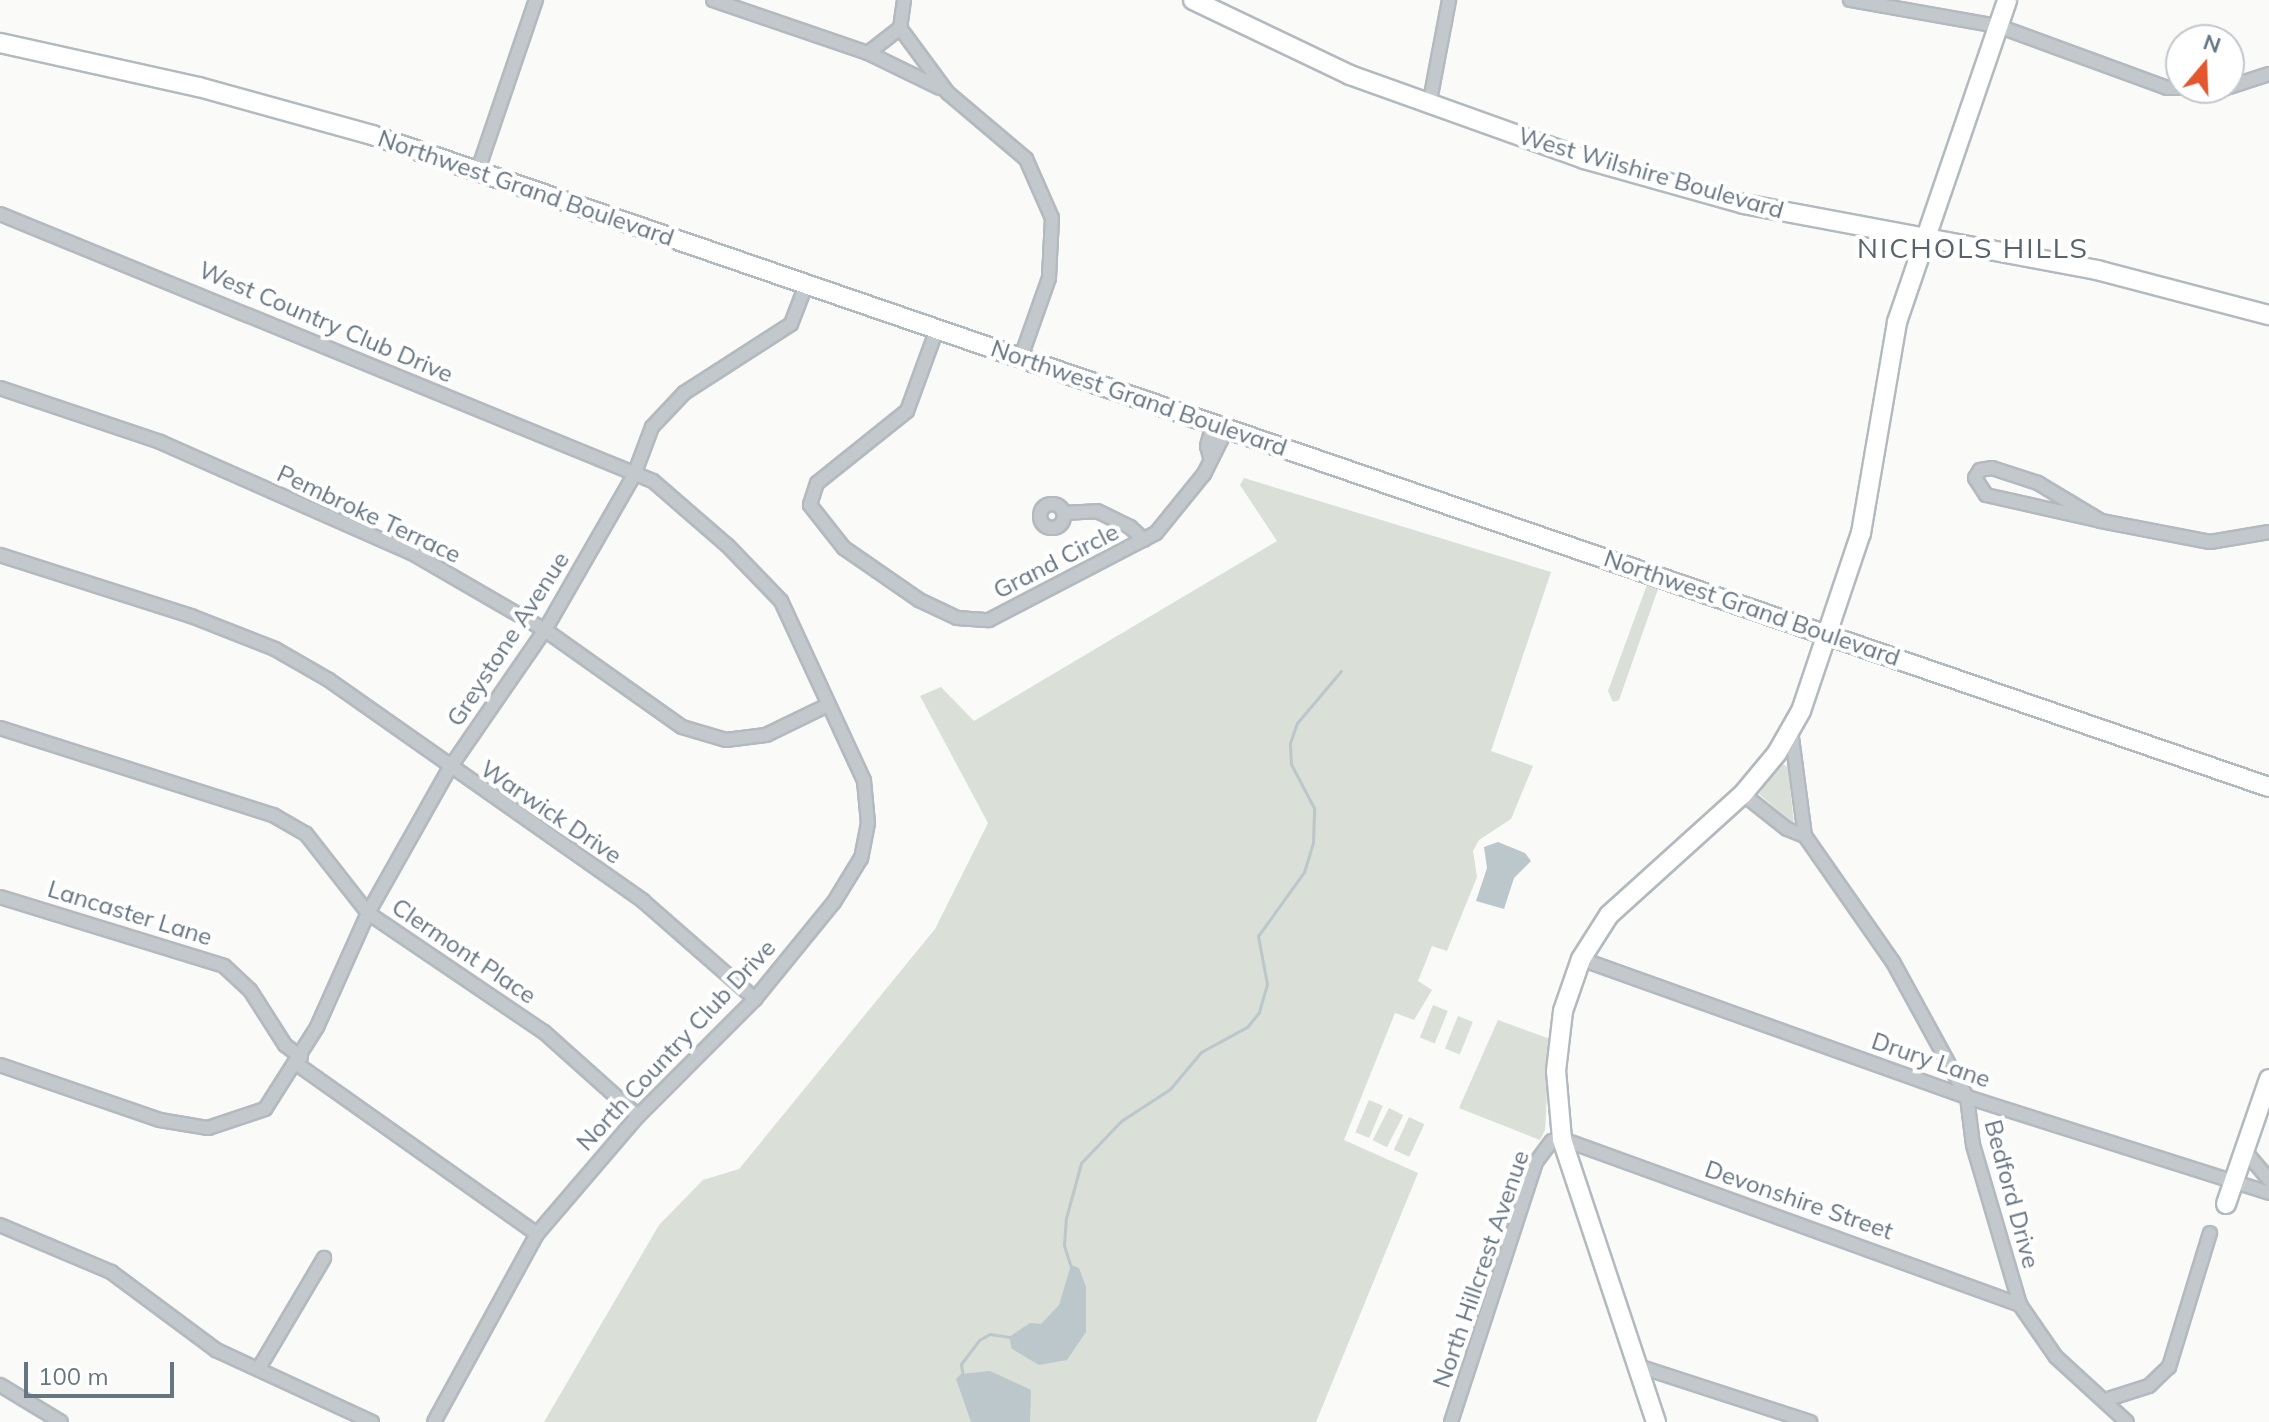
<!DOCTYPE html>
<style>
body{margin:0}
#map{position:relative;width:2269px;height:1422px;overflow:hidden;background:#fafaf8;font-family:Mulish,sans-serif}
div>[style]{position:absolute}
.green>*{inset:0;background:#dadfd7;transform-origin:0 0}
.water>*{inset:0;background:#bbc7cb}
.stream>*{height:3px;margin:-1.5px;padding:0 1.5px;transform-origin:1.5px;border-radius:1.5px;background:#bbc7cb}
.roads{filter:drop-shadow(2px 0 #b3babf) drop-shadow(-2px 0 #b3babf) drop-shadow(0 2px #b3babf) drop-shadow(0 -2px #b3babf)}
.street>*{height:12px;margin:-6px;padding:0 6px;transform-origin:6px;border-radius:6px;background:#c3c8cc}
.street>.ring{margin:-6px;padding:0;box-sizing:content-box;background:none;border:12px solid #c3c8cc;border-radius:50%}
.secondary>*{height:18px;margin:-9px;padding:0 9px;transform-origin:9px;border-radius:9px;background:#fff}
span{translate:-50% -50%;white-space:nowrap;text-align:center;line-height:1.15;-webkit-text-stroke:8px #fff;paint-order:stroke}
.street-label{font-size:24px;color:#657683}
.quarter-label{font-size:28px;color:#57646e;letter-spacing:2px}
.north{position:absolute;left:2165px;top:24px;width:80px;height:80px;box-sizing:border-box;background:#fff;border:2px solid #c1c8cd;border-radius:50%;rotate:19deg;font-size:22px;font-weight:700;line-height:32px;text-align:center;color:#657683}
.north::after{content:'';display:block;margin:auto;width:28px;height:36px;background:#e4572e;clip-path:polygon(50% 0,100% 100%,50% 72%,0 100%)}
.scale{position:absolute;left:24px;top:1362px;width:150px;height:36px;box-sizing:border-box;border:4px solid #657683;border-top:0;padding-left:10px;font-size:24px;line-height:28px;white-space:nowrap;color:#657683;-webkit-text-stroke:6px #fff;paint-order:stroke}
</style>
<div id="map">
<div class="green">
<i style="clip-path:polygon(1244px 478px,1551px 572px,1491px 751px,1533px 766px,1511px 819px,1479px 840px,1473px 851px,1477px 877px,1447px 951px,1432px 946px,1418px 981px,1432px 990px,1414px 1020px,1395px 1013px,1344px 1140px,1418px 1173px,1316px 1422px,544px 1422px,659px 1225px,703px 1180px,739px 1169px,935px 929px,988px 823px,920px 696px,941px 687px,974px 721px,1277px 541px,1240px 485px)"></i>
<i style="clip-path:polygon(1648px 582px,1657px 583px,1658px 589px,1619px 700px,1613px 702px,1608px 691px)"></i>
<i style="clip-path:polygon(1781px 763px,1788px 767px,1794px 824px,1759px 794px)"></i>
<i style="left:1433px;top:1005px;width:16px;height:35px;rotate:22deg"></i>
<i style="left:1458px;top:1016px;width:16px;height:35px;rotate:22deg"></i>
<i style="clip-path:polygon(1498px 1020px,1550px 1039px,1545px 1130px,1540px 1140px,1459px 1108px)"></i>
<i style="left:1369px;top:1100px;width:15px;height:35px;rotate:23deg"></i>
<i style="left:1389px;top:1108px;width:16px;height:36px;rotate:27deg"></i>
<i style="left:1409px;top:1117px;width:17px;height:36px;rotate:25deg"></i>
</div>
<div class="water">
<i style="clip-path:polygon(1498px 842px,1525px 853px,1531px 861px,1514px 878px,1504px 909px,1476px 901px,1487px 868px,1484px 847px)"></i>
<i style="clip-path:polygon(1071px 1265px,1079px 1268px,1086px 1287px,1086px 1332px,1067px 1360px,1039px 1365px,1012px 1349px,1009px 1337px,1030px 1323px,1041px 1324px,1059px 1305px)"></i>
<i style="clip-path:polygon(990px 1371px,1031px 1390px,1030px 1422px,971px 1422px,956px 1379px,961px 1374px)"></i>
</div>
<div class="stream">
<i style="left:1071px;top:1267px;width:23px;rotate:-108deg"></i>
<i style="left:1064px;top:1245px;width:27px;rotate:-86deg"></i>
<i style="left:1066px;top:1218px;width:57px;rotate:-74.7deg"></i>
<i style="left:1081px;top:1163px;width:58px;rotate:-46.4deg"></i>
<i style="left:1121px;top:1121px;width:59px;rotate:-33.1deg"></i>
<i style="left:1170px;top:1089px;width:48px;rotate:-50deg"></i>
<i style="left:1201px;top:1052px;width:52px;rotate:-28.5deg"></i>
<i style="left:1247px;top:1027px;width:19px;rotate:-51deg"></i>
<i style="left:1259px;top:1012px;width:29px;rotate:-74deg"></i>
<i style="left:1267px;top:984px;width:49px;rotate:-100.6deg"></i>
<i style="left:1258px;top:936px;width:79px;rotate:-54.3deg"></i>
<i style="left:1304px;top:872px;width:31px;rotate:-73deg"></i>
<i style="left:1313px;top:842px;width:34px;rotate:-88deg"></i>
<i style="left:1314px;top:808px;width:50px;rotate:-117.6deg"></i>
<i style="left:1291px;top:764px;width:21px;rotate:-93deg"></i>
<i style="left:1290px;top:743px;width:21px;rotate:-71deg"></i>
<i style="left:1297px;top:723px;width:68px;rotate:-49.8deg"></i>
<i style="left:963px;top:1377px;width:13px;rotate:-99deg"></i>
<i style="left:961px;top:1364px;width:30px;rotate:-53deg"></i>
<i style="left:979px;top:1340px;width:13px;rotate:-29deg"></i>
<i style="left:990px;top:1334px;width:20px;rotate:9deg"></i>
</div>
<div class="roads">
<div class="street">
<i style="left:713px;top:0;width:164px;rotate:18.9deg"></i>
<i style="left:868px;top:53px;width:41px;rotate:-38deg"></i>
<i style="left:904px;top:0;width:28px;rotate:98deg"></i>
<i style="left:900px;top:28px;width:81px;rotate:53.6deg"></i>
<i style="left:948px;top:93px;width:102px;rotate:40.2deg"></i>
<i style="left:1026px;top:159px;width:64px;rotate:66.2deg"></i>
<i style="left:1052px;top:218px;width:60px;rotate:92.9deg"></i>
<i style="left:1049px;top:278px;width:84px;rotate:109.5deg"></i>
<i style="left:1850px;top:0;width:150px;rotate:10deg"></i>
<i style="left:1998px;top:26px;width:180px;rotate:20.1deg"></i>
<i style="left:2167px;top:88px;width:59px"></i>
<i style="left:868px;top:53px;width:80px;rotate:25.9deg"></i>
<i style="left:2229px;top:87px;width:42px;rotate:-18deg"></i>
<i style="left:1429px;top:106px;width:108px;rotate:-79.3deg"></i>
<i style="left:478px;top:170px;width:180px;rotate:-71.2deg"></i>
<i style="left:0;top:214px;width:705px;rotate:22.24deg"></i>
<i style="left:653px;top:481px;width:98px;rotate:40.9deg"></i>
<i style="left:727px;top:545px;width:78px;rotate:46deg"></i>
<i style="left:781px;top:601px;width:198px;rotate:65.2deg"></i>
<i style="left:864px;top:781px;width:42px;rotate:84.6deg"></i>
<i style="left:868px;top:823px;width:36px;rotate:101deg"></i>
<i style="left:861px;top:858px;width:52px;rotate:121.5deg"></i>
<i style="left:834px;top:902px;width:125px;rotate:129.2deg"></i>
<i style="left:755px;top:999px;width:165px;rotate:135deg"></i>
<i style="left:638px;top:1116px;width:155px;rotate:130.6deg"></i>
<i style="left:537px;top:1234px;width:214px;rotate:118.7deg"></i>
<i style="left:937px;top:329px;width:87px;rotate:110.1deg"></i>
<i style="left:907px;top:411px;width:115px;rotate:141.3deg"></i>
<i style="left:817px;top:483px;width:23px;rotate:108deg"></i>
<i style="left:810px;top:505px;width:55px;rotate:51.7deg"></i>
<i style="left:844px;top:548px;width:91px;rotate:34.7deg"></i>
<i style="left:919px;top:600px;width:42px;rotate:25.3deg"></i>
<i style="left:957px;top:618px;width:32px;rotate:4deg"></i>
<i style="left:989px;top:620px;width:188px;rotate:-27.5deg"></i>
<i style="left:1156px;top:533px;width:76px;rotate:-50.9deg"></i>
<i style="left:1204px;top:474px;width:51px;rotate:-63.4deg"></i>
<i style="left:0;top:388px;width:169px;rotate:18.6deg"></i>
<i style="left:160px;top:442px;width:275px;rotate:23.8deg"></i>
<i style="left:412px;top:553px;width:154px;rotate:30.1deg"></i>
<i style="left:545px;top:630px;width:168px;rotate:35.3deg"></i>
<i style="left:682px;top:727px;width:46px;rotate:16.5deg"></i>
<i style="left:726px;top:740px;width:40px;rotate:-7.1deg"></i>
<i style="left:766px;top:735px;width:69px;rotate:-25.8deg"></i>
<i style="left:1210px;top:457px;width:11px;rotate:-105deg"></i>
<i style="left:1207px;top:446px;width:24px;rotate:-75deg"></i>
<i class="ring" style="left:1040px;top:504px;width:12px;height:12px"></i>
<i style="left:1063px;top:513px;width:34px;rotate:-3deg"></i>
<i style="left:1097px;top:511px;width:37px;rotate:26deg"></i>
<i style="left:1130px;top:527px;width:19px;rotate:43deg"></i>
<i style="left:2101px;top:521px;width:74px;rotate:-148.9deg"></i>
<i style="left:2038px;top:483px;width:48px;rotate:-161.9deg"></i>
<i style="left:1992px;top:468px;width:12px;rotate:171deg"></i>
<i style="left:1980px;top:470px;width:9px;rotate:122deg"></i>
<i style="left:1975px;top:478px;width:20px;rotate:57deg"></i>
<i style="left:1986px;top:495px;width:118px;rotate:12.7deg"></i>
<i style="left:2101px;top:521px;width:111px;rotate:10.9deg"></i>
<i style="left:2210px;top:542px;width:60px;rotate:-9.6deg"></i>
<i style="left:0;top:555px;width:201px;rotate:17.7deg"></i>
<i style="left:191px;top:616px;width:90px;rotate:21.4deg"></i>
<i style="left:275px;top:649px;width:62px;rotate:29.9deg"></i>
<i style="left:329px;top:680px;width:384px;rotate:35.1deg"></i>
<i style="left:643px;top:901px;width:149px;rotate:41.2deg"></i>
<i style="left:0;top:728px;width:287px;rotate:17.7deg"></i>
<i style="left:273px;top:815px;width:38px;rotate:30deg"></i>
<i style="left:306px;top:834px;width:100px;rotate:51.9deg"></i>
<i style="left:368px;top:913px;width:212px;rotate:34.1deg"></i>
<i style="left:544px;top:1032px;width:126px;rotate:41.8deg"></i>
<i style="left:1791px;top:730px;width:107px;rotate:82.5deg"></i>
<i style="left:1805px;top:836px;width:154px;rotate:55.1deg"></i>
<i style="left:1893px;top:962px;width:154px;rotate:61.3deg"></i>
<i style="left:1967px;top:1097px;width:48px;rotate:82.9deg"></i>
<i style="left:1973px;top:1145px;width:167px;rotate:73.6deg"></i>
<i style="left:2020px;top:1305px;width:63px;rotate:55.3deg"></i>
<i style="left:2056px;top:1357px;width:96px;rotate:42.5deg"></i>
<i style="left:1743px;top:794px;width:56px;rotate:38.5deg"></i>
<i style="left:1787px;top:829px;width:19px;rotate:21deg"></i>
<i style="left:0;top:897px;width:234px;rotate:17.1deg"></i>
<i style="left:224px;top:966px;width:35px;rotate:43deg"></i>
<i style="left:250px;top:990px;width:65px;rotate:57.5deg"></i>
<i style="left:285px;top:1045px;width:20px;rotate:37deg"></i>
<i style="left:1581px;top:959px;width:410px;rotate:19.7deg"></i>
<i style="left:1967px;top:1097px;width:317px;rotate:17.6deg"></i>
<i style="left:297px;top:1064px;width:294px;rotate:35.3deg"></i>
<i style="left:0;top:1065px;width:169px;rotate:19deg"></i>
<i style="left:160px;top:1120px;width:49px;rotate:9.5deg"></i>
<i style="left:208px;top:1128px;width:60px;rotate:-18.4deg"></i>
<i style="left:265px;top:1109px;width:97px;rotate:-57.6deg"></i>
<i style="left:317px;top:1027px;width:125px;rotate:-65.9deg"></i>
<i style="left:368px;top:913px;width:165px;rotate:-60.6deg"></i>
<i style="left:449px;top:769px;width:169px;rotate:-55.4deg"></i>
<i style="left:545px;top:630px;width:179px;rotate:-60.1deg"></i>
<i style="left:634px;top:475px;width:51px;rotate:-69.4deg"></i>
<i style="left:652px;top:427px;width:47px;rotate:-46.7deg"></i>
<i style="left:684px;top:393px;width:127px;rotate:-32.8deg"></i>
<i style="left:791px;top:324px;width:42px;rotate:-69deg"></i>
<i style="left:2245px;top:1151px;width:38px;rotate:50deg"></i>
<i style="left:0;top:1225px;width:121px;rotate:22.9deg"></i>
<i style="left:111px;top:1272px;width:131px;rotate:36.6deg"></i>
<i style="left:216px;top:1350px;width:172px;rotate:24.8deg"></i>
<i style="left:1641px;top:1367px;width:178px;rotate:18deg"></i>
<i style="left:259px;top:1368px;width:128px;rotate:-59.4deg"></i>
<i style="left:0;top:1385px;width:71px;rotate:31.2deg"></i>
<i style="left:2105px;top:1400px;width:46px;rotate:-17.7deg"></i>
<i style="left:2149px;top:1386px;width:28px;rotate:-44deg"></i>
<i style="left:2169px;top:1367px;width:140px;rotate:-73deg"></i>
<i style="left:1451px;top:1422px;width:274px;rotate:-71.9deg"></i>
<i style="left:1536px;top:1162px;width:26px;rotate:-53deg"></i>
<i style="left:1552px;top:1141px;width:10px;rotate:-11deg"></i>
<i style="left:1562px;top:1139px;width:487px;rotate:19.9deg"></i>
</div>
<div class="secondary">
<i style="left:1193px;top:0;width:174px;rotate:25.5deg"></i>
<i style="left:1350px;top:75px;width:249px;rotate:19.7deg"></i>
<i style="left:1584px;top:159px;width:166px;rotate:15.7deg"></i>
<i style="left:1744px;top:204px;width:359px;rotate:10.6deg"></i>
<i style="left:2097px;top:270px;width:178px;rotate:14.7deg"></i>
<i style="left:0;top:43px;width:204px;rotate:12.5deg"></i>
<i style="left:199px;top:87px;width:180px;rotate:15.5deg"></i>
<i style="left:372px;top:135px;width:2006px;rotate:18.97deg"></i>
<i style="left:2226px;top:1204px;width:132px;rotate:-71deg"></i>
<i style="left:1656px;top:1422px;width:298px;rotate:-108.4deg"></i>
<i style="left:1562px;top:1139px;width:68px;rotate:-95deg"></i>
<i style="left:1556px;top:1071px;width:60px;rotate:-83.3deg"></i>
<i style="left:1563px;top:1011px;width:55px;rotate:-70.9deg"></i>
<i style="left:1581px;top:959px;width:52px;rotate:-57.5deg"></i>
<i style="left:1609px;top:915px;width:181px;rotate:-42.1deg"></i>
<i style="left:1743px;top:794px;width:53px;rotate:-50.3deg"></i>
<i style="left:1777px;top:753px;width:48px;rotate:-60.3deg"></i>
<i style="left:1801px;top:711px;width:188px;rotate:-71.4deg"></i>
<i style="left:1861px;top:533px;width:214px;rotate:-80.3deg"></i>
<i style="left:1897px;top:322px;width:340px;rotate:-71.1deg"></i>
</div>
</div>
<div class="street-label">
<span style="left:1651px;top:173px;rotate:16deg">West Wilshire Boulevard</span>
<span style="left:526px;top:188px;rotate:19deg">Northwest Grand Boulevard</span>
<span style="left:326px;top:322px;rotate:23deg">West Country Club Drive</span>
<span style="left:1139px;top:398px;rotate:19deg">Northwest Grand Boulevard</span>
<span style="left:369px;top:514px;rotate:25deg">Pembroke Terrace</span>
<span style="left:1056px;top:561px;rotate:-27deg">Grand Circle</span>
<span style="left:1752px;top:608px;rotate:19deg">Northwest Grand Boulevard</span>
<span style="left:508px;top:639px;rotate:-57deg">Greystone Avenue</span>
<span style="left:551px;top:812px;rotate:34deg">Warwick Drive</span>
<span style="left:130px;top:913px;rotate:17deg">Lancaster Lane</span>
<span style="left:464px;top:951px;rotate:34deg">Clermont Place</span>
<span style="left:676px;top:1045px;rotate:-47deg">North Country Club Drive</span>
<span style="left:1931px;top:1060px;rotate:19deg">Drury Lane</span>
<span style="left:2012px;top:1194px;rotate:75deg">Bedford Drive</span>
<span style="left:1799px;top:1200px;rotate:19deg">Devonshire Street</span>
<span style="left:1481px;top:1269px;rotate:-71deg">North Hillcrest Avenue</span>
</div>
<div class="quarter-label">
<span style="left:1973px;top:248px">NICHOLS HILLS</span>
</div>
<div class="north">N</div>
<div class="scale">100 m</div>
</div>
